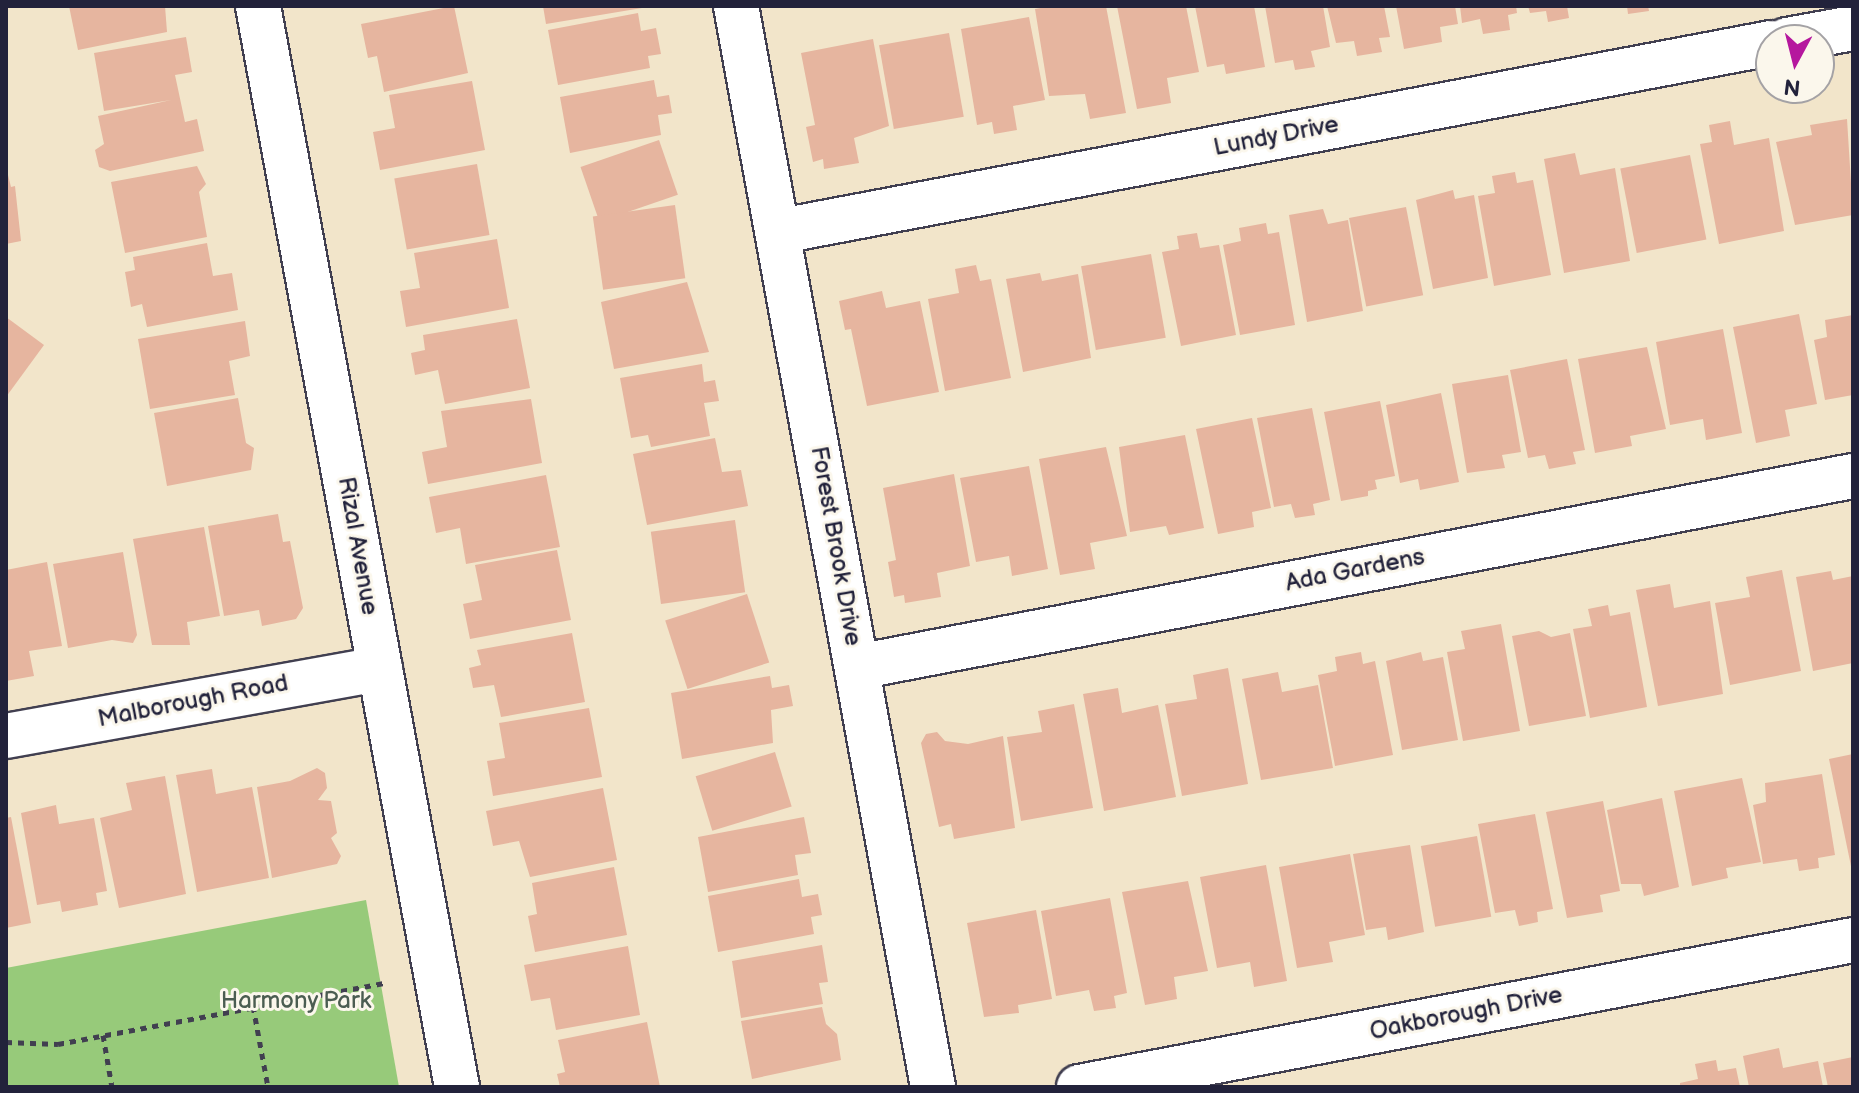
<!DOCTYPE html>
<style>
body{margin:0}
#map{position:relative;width:1859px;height:1093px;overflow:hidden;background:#f2e5ca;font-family:"Balsamiq Sans",sans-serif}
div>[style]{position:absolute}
.green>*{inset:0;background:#97ca7a}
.building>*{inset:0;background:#e6b59f;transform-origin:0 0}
.path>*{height:5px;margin-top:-2.5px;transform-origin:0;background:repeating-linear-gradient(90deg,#413f50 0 6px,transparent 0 12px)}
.roads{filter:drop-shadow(2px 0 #413f50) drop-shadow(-2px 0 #413f50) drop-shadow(0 2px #413f50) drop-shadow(0 -2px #413f50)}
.minor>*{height:44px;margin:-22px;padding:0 22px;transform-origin:22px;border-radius:22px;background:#fff}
span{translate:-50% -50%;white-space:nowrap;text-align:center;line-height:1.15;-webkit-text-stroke:6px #fbf7ec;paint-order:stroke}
.street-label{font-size:24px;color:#22223b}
.park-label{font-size:24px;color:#4b5d51}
.frame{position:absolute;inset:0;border:8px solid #22223b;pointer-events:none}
.north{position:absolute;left:1755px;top:24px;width:80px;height:80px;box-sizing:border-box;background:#fbf7ec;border:2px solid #a4a2a5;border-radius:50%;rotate:187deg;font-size:22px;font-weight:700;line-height:32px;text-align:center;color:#22223b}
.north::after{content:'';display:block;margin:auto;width:28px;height:36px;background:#b5179e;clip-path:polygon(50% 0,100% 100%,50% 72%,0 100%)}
</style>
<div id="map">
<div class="green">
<i style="clip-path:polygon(366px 900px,399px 1087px,6px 1087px,6px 968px)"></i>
</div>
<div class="building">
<i style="clip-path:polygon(69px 6px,165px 6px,167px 32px,78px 50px)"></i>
<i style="clip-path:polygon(454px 6px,468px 73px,384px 92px,377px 56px,368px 58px,361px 24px)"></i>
<i style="clip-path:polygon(543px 6px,642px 6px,642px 8px,546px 24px)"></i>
<i style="clip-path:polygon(1052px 6px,1106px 6px,1126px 113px,1090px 119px,1085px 94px,1049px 96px,1035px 9px)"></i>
<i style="clip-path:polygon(1117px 6px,1186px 6px,1199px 72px,1167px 78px,1171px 103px,1137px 109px)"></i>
<i style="clip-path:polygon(1195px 6px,1254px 6px,1265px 67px,1226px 74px,1224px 64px,1207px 67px)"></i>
<i style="clip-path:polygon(1265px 6px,1323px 6px,1330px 47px,1311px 51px,1315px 67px,1295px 70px,1293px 60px,1275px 63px)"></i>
<i style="clip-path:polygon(1327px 6px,1384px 6px,1390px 37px,1379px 38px,1382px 52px,1357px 56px,1354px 41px,1336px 43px)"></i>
<i style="clip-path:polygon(1396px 6px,1455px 6px,1458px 24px,1440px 27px,1442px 42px,1404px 49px)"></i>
<i style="clip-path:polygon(1460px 6px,1516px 6px,1517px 13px,1508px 15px,1510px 30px,1483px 34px,1480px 19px,1462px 23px)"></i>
<i style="clip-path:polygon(1528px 6px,1567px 6px,1569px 18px,1548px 22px,1546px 11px,1530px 13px)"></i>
<i style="clip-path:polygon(1627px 6px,1648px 6px,1649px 11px,1628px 14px)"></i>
<i style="clip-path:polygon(638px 13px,641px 31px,656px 28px,661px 54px,648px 56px,650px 68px,558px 85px,548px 30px)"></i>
<i style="clip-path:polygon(1029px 17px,1045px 100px,1013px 106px,1017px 130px,994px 134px,992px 122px,977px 125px,961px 29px)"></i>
<i style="left:949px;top:33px;width:85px;height:71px;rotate:80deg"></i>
<i style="clip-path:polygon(186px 37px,192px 72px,175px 75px,185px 122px,197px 119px,204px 151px,110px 171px,99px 167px,95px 150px,104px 144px,98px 116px,171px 100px,104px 111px,94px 53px)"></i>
<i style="clip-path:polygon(873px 39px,889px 126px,854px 138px,859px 163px,824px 169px,823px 159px,813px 162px,806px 127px,815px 125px,801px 53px)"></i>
<i style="clip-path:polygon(654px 80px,657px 97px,669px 95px,672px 113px,658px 115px,661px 135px,570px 153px,560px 97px)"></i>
<i style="clip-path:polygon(472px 81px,485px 150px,380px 170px,373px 132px,395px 128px,389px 95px)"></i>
<i style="clip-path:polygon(1847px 119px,1853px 215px,1795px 225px,1776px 142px,1812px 135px,1810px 125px)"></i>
<i style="clip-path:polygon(1730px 121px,1734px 145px,1769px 138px,1784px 231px,1719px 244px,1700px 144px,1712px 142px,1709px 125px)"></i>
<i style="left:659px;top:140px;width:58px;height:83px;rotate:71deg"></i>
<i style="clip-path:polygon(1575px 153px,1580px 175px,1615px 168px,1630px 261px,1564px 273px,1544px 159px)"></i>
<i style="left:1690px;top:155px;width:86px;height:71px;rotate:79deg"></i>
<i style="left:477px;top:164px;width:72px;height:84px;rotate:80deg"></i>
<i style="clip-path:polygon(197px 166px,206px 184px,199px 192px,207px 237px,125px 253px,111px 182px)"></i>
<i style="clip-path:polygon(6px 167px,11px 187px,15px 186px,21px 241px,6px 244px)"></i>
<i style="clip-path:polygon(1515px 172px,1517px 183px,1533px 180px,1551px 275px,1494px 286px,1478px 196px,1495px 193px,1492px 176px)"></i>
<i style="clip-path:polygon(1453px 190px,1455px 199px,1474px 195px,1488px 278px,1433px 289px,1416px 200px)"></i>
<i style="left:675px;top:205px;width:74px;height:83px;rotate:82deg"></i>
<i style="left:1406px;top:207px;width:90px;height:58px;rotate:79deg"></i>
<i style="clip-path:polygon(1323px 209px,1328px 224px,1348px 220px,1363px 311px,1307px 322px,1289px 215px)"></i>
<i style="clip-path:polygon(1266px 223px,1268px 234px,1279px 232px,1295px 325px,1240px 335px,1223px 245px,1241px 241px,1239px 228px)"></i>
<i style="clip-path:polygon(1197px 233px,1200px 248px,1219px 245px,1236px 335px,1181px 346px,1162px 252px,1179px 249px,1177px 236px)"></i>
<i style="clip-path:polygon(497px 239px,509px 308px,406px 327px,400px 291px,420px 288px,414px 253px)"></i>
<i style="clip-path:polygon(207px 243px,213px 276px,232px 273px,238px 310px,147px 327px,142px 304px,131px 307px,125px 272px,135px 270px,133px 257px)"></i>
<i style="left:1151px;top:254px;width:85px;height:71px;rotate:80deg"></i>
<i style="clip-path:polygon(976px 265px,980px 281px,991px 279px,1011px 378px,945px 391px,928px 299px,959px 293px,955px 269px)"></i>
<i style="clip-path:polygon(1040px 273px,1042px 281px,1078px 274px,1091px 358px,1023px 372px,1006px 279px)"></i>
<i style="clip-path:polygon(687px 282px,709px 352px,614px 369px,601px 302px)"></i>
<i style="clip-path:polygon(882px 291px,886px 308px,920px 301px,939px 392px,867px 406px,851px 329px,845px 330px,839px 301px)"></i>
<i style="clip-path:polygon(1799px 314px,1817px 404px,1785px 410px,1790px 436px,1756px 443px,1733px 327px)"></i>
<i style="clip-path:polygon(1853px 315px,1853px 395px,1825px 400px,1814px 340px,1827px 337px,1825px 320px)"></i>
<i style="clip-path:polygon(6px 317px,44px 345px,6px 397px)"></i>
<i style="clip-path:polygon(517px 319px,530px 388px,445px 404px,438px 370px,415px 375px,411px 353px,425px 350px,423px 335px)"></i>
<i style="clip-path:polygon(245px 321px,250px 356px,229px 361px,235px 395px,150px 409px,138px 339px)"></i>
<i style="clip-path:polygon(1723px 329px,1742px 433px,1706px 440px,1703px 419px,1670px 425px,1656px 342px)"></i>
<i style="clip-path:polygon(1647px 347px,1666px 429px,1630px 436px,1632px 446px,1595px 453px,1578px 359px)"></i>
<i style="clip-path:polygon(1567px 359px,1585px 450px,1573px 452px,1576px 464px,1549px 469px,1545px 455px,1528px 458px,1510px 370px)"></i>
<i style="clip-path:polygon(702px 364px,704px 382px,715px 380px,719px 401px,704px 403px,710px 436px,651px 447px,648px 435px,631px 438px,620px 378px)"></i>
<i style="clip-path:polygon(1508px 375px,1521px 452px,1502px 455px,1505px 468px,1467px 473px,1452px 384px)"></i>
<i style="clip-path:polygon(1441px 393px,1459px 482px,1420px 490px,1418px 479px,1400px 483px,1386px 405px)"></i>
<i style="clip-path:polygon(238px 398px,246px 443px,254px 448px,251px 470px,167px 486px,154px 413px)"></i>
<i style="clip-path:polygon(531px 399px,542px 463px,428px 484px,422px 452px,447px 447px,441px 411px)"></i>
<i style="clip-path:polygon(1380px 401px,1395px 476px,1375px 480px,1377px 489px,1368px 491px,1368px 496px,1341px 501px,1324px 412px)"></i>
<i style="clip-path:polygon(1312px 408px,1330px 500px,1313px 504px,1315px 515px,1295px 518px,1291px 504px,1274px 507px,1257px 418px)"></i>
<i style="clip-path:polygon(1252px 418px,1271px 508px,1252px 512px,1254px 527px,1218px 534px,1196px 429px)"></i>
<i style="clip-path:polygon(1185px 435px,1204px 528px,1169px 535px,1166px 526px,1130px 532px,1119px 447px)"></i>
<i style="clip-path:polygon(715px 438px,722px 472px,741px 470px,748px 506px,647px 525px,633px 454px)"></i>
<i style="clip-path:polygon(1106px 447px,1127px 536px,1090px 543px,1095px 569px,1060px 575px,1039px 459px)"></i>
<i style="clip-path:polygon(1029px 466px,1048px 569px,1012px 576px,1009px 556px,976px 562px,960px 478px)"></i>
<i style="clip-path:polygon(954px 474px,970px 566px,937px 573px,941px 597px,905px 603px,904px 595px,894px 597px,888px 562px,896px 560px,883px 488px)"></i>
<i style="clip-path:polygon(546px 475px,560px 547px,466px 564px,460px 528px,436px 533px,429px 497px)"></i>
<i style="clip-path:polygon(278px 514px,283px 542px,290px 541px,303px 608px,296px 619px,262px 626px,259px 610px,224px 616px,208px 526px)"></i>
<i style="left:735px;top:520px;width:73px;height:85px;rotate:82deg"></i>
<i style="clip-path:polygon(204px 527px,220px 616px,187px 622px,190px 645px,152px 645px,133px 539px)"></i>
<i style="clip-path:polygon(557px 550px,571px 620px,470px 639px,463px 604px,482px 600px,475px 565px)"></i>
<i style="clip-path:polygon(123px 552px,137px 635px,133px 643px,112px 640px,68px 648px,53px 564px)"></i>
<i style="clip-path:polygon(47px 562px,62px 646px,29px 651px,34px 676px,6px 681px,6px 570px)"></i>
<i style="clip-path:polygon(1782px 570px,1801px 671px,1730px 685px,1715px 603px,1750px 597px,1746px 577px)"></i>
<i style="clip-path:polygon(1831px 571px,1833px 580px,1853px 576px,1853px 663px,1813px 671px,1796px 577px)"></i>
<i style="clip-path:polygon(1670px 584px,1674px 608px,1710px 601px,1723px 694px,1658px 706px,1636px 590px)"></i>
<i style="left:747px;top:594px;width:72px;height:86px;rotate:72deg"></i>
<i style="clip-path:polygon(1608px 605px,1610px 616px,1630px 612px,1647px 707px,1590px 718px,1573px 629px,1592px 626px,1588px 609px)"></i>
<i style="clip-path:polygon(1501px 624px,1520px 731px,1463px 741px,1447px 652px,1465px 649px,1461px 631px)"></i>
<i style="clip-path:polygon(1539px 631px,1551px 637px,1570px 633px,1586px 716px,1529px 726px,1512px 636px)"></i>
<i style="clip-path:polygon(572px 633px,585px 702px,501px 717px,494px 685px,473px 688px,469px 668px,481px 665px,477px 650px)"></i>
<i style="clip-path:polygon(1361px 652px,1363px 664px,1375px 661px,1393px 755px,1335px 766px,1318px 675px,1337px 671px,1335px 657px)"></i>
<i style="clip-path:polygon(1421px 652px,1423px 661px,1443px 657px,1458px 740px,1402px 750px,1386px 661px)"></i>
<i style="clip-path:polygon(1228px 668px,1248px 784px,1182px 796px,1165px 704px,1197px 699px,1193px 675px)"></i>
<i style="clip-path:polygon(1278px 672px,1282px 692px,1318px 685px,1333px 768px,1261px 780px,1242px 679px)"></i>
<i style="clip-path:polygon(770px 676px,772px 688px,789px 685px,793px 706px,771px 710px,773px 743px,682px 759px,671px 693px)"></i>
<i style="clip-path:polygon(1118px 688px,1122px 713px,1158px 705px,1176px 797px,1104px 811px,1083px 694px)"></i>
<i style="clip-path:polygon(1074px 704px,1093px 808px,1021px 821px,1007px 737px,1042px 732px,1038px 711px)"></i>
<i style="clip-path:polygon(589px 708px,602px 777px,493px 796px,487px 761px,505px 758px,499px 723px)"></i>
<i style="clip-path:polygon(937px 732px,945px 741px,968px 744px,1003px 736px,1015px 828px,954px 839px,951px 824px,939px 827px,921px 743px,926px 734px)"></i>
<i style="left:775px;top:752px;width:57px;height:83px;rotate:73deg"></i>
<i style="clip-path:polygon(1853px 754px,1853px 871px,1852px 871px,1829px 759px)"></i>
<i style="clip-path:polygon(317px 768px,325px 773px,327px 788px,318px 800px,331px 801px,337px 833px,331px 838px,341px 856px,337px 864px,272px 878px,257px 787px,290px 781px)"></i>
<i style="clip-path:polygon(212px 769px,216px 794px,252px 787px,269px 878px,197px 892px,176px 775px)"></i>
<i style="clip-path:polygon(1822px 774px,1835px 855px,1818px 858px,1819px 868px,1799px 871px,1797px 859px,1763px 864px,1753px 805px,1766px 802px,1765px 783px)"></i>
<i style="clip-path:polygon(165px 776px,186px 894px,119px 908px,100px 818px,132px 810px,126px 783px)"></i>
<i style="clip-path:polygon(1742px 778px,1761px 862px,1726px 868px,1728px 878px,1692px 886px,1674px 791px)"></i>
<i style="clip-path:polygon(603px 788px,617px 860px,530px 877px,519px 841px,493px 846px,486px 811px)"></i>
<i style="clip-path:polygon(1662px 798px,1679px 887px,1644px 896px,1641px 884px,1621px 884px,1607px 810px)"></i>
<i style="clip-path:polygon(1603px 801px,1620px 891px,1600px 895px,1603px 912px,1567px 918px,1546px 812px)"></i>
<i style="clip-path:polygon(56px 805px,59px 824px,94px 818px,107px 891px,96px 893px,98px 905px,62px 912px,60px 901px,37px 905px,21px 813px)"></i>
<i style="clip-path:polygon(1535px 814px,1553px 909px,1537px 912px,1538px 922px,1519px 926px,1515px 910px,1495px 913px,1478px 824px)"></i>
<i style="clip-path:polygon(11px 817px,31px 923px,6px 928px,6px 818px)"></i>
<i style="clip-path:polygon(804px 817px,811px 853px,795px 855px,798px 875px,708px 892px,698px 837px)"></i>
<i style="left:1477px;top:836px;width:82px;height:57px;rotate:80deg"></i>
<i style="clip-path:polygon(1410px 845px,1424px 932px,1388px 940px,1386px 927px,1366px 930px,1353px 854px)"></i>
<i style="clip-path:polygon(1350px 854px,1365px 935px,1329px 942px,1333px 962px,1297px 968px,1279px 867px)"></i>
<i style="clip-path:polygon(1266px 865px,1287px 981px,1254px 987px,1250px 962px,1217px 968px,1200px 877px)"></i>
<i style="clip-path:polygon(614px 867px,627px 935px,535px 952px,528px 916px,537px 914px,532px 883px)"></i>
<i style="clip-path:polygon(799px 879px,802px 897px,818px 894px,822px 915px,811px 917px,814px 934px,718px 952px,708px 896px)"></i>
<i style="clip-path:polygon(1188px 881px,1208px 971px,1174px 977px,1177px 999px,1145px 1005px,1122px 892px)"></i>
<i style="clip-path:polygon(1110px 898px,1127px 993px,1114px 996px,1116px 1008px,1094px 1011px,1089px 990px,1056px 996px,1041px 911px)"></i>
<i style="clip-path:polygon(1036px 910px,1052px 999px,1018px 1005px,1019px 1013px,984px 1017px,967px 923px)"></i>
<i style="clip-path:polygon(822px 945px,828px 982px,819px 983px,823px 1004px,741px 1018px,732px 961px)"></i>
<i style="clip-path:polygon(628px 946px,640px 1015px,556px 1030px,550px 998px,531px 1001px,524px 965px)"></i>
<i style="clip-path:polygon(822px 1007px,826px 1024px,837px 1034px,841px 1060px,752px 1079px,741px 1021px)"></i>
<i style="clip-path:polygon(647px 1022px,660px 1087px,560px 1087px,557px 1074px,565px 1072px,558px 1040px)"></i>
<i style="clip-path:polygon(1779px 1048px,1783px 1068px,1818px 1061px,1823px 1087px,1749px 1087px,1743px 1056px)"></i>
<i style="clip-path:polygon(1853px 1057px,1853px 1087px,1828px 1087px,1823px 1063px)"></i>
<i style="clip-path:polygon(1716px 1060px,1718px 1071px,1736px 1068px,1740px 1087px,1680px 1087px,1680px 1083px,1698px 1079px,1695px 1064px)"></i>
</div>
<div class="path">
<i style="left:253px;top:1006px;width:82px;rotate:79.5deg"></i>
<i style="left:103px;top:1035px;width:53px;rotate:80.2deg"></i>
<i style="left:6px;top:1042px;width:52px;rotate:2.2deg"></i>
<i style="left:58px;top:1044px;width:333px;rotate:-10.6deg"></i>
</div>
<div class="roads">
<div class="minor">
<i style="left:258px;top:6px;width:1099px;rotate:79.57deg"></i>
<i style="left:736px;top:6px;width:1099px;rotate:79.67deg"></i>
<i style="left:1787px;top:40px;width:67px;rotate:-10.3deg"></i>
<i style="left:781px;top:231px;width:1008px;rotate:-10.75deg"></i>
<i style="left:857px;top:667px;width:1014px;rotate:-10.86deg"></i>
<i style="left:6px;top:736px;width:380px;rotate:-10.2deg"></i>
<i style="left:1079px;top:1087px;width:788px;rotate:-10.75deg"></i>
</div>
</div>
<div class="street-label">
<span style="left:1276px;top:136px;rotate:-11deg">Lundy Drive</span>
<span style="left:358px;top:546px;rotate:80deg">Rizal Avenue</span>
<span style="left:836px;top:546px;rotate:80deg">Forest Brook Drive</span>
<span style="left:1355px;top:570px;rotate:-11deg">Ada Gardens</span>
<span style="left:193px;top:701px;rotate:-11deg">Malborough Road</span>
<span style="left:1466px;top:1013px;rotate:-11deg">Oakborough Drive</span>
</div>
<div class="park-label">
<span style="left:296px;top:1001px">Harmony Park</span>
</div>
<div class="frame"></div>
<div class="north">N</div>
</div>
